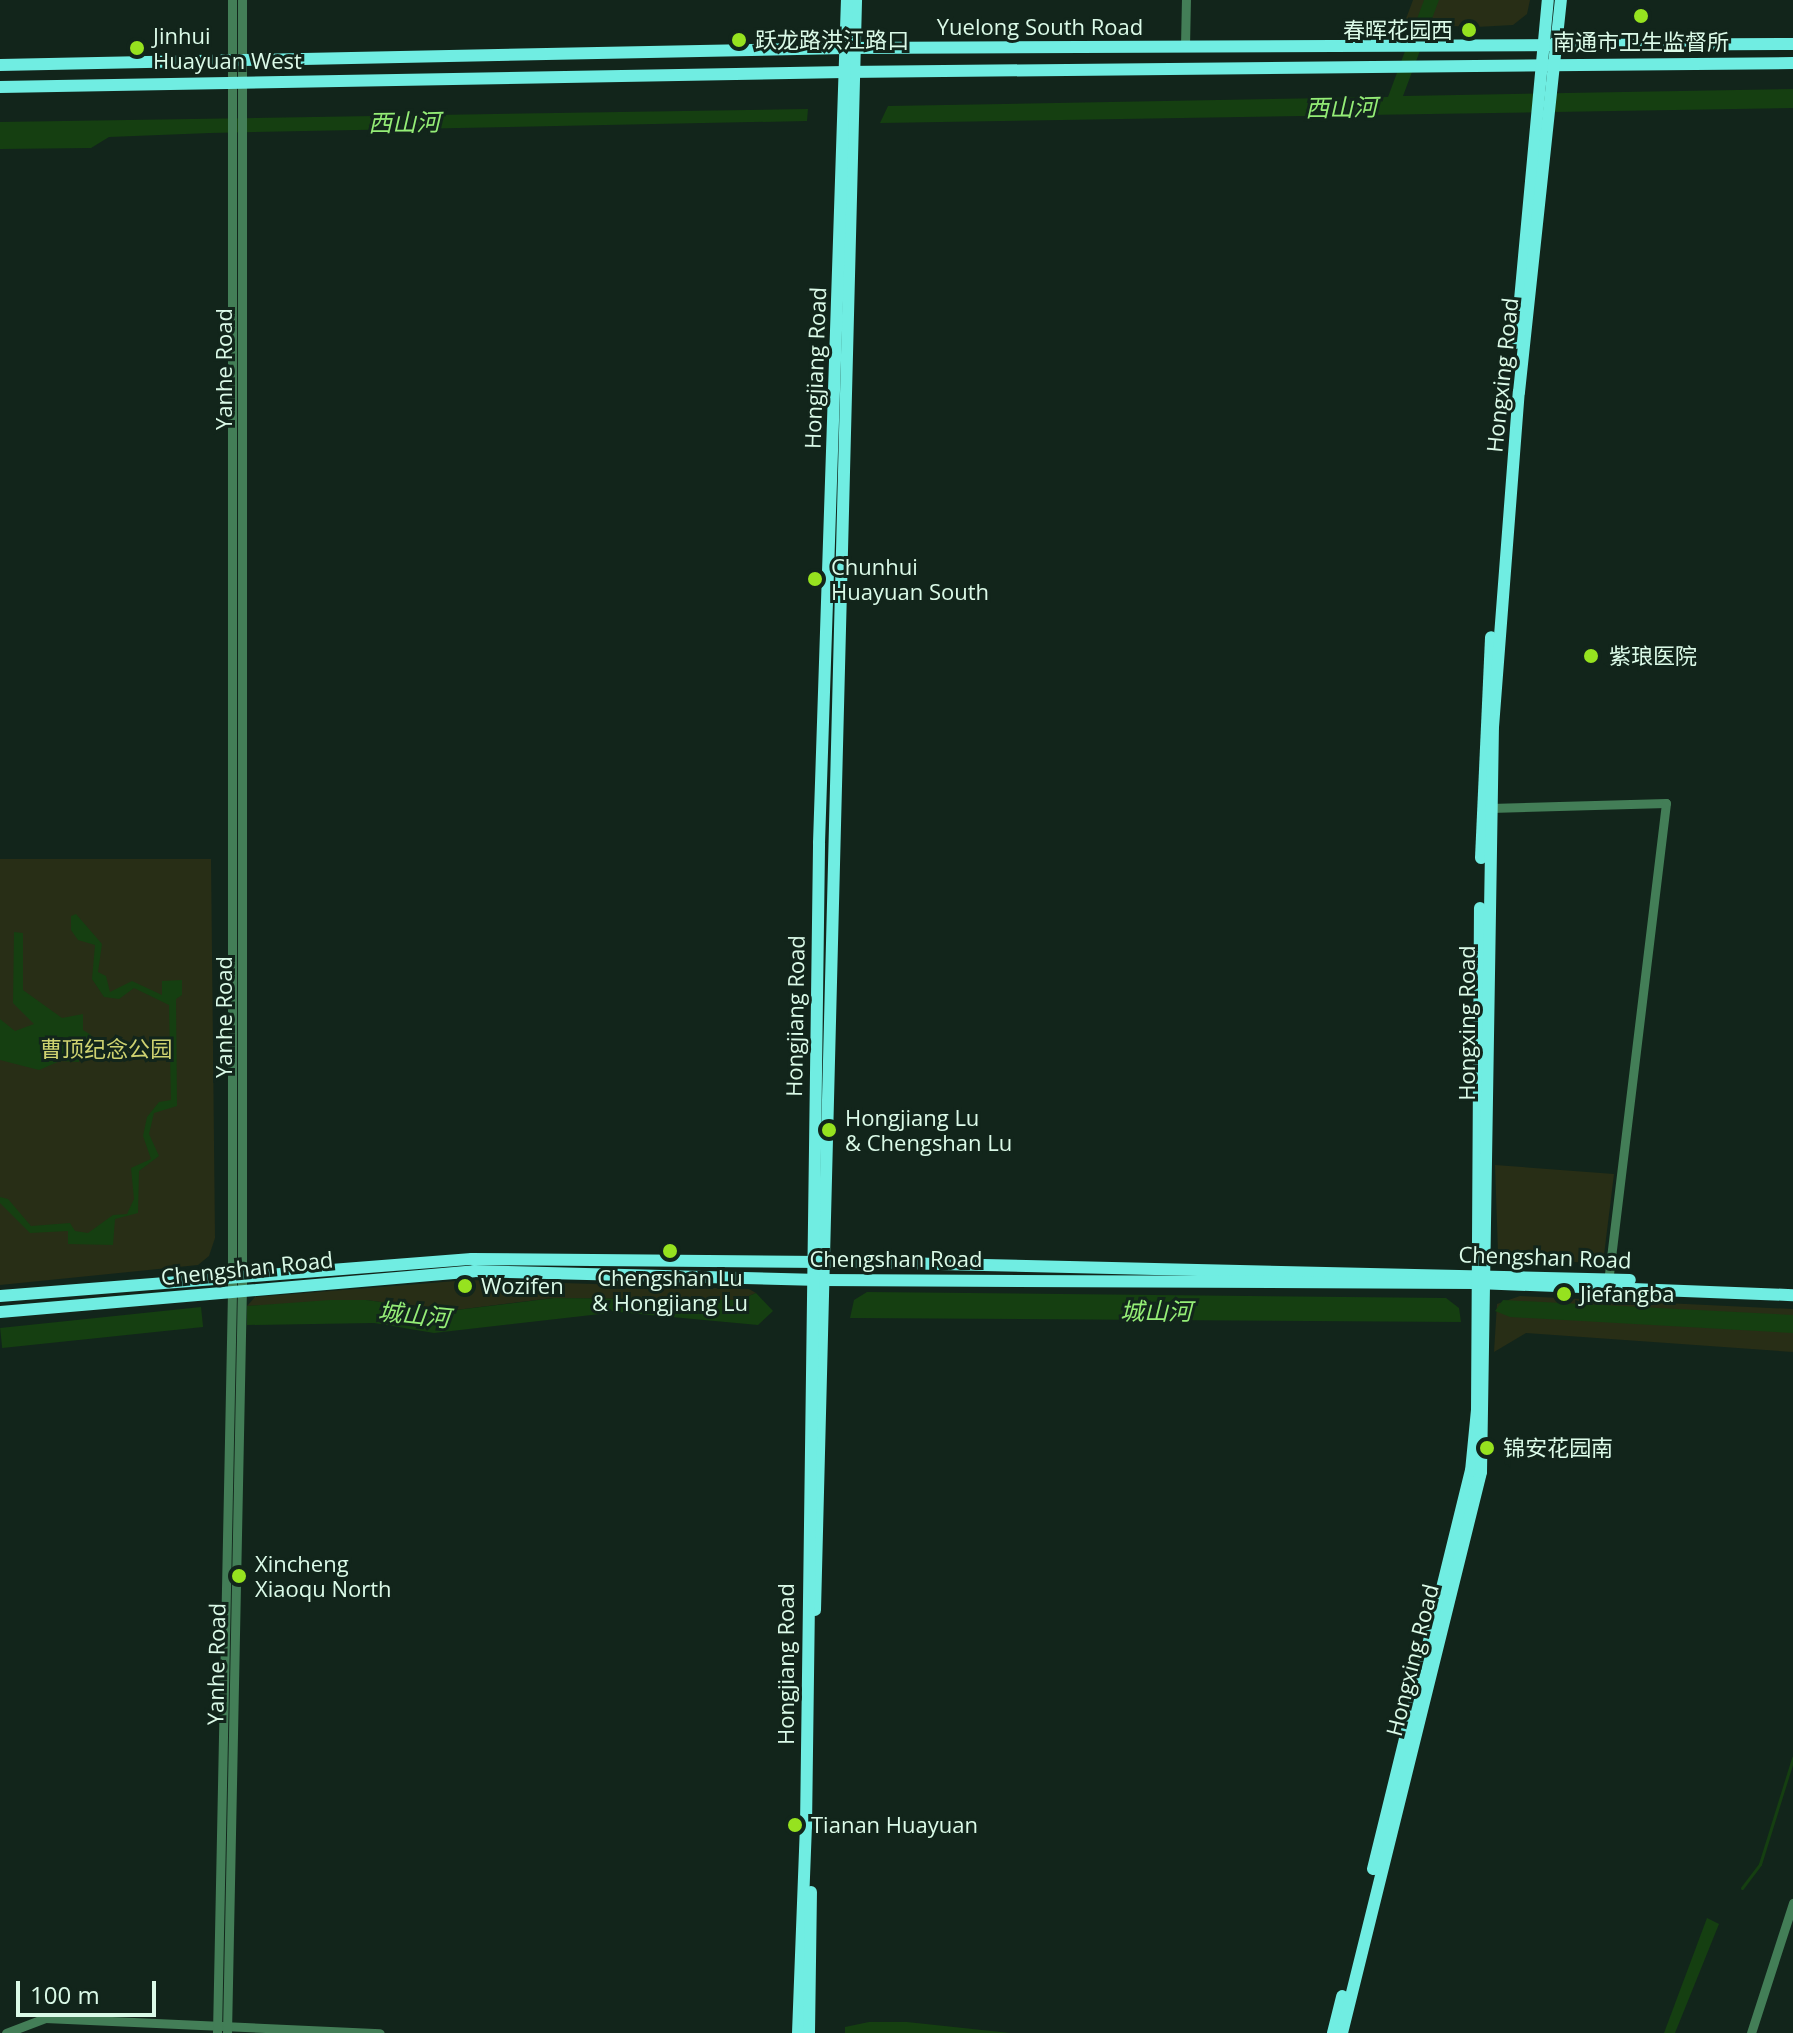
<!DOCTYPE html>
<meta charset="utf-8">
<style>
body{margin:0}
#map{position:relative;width:1793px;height:2033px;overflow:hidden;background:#12251b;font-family:"Open Sans","Noto Sans SC",sans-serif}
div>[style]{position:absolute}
.green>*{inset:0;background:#282e16}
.water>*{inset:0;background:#153f11;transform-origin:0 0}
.stream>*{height:3px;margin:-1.5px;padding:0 1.5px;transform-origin:1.5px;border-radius:1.5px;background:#153f11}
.minor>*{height:9px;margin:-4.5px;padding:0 4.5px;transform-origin:4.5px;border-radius:4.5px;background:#437e57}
.major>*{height:12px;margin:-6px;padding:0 6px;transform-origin:6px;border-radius:6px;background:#70ede2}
.dots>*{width:22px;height:22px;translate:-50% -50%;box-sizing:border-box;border:4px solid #12251b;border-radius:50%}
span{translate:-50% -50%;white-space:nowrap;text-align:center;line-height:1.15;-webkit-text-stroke:6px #12251b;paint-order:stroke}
.street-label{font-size:22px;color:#dbfae8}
.poi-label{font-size:22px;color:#dbfae8}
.right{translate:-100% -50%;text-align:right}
.left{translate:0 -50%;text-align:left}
.park-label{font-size:22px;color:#ced270}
.water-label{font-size:24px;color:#94ed76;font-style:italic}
.scale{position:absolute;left:16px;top:1981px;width:140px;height:36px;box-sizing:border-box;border:4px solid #dbfae8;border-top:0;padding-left:10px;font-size:24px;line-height:28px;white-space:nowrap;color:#dbfae8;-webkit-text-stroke:6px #12251b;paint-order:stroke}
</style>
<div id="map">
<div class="green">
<i style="clip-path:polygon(1413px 0,1530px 0,1527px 14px,1513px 25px,1476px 27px,1404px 24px)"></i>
<i style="clip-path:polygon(0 859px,211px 859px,215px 1238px,209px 1256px,198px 1265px,0 1285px)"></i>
<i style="clip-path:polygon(1495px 1165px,1614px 1174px,1603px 1263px,1515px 1260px,1498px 1252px)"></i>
<i style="clip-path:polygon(468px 1280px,749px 1289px,756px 1293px,739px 1300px,553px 1298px,448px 1311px,366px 1300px,247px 1306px,255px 1297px)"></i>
<i style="clip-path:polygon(1520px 1296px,1793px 1309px,1793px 1352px,1526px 1333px,1494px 1352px,1497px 1304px)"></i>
</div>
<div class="water">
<i style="clip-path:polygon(1424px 0,1439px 0,1403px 96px,1793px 89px,1793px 108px,880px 123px,888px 106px,1388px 97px)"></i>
<i style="clip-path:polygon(808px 109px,807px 121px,210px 133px,109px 137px,91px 148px,0 149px,0 122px)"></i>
<i style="clip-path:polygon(76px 914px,102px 944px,98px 972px,106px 976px,110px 992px,132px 981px,162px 995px,162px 981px,182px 980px,182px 995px,176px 999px,177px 1106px,154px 1113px,149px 1134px,159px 1156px,139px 1171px,138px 1213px,115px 1219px,113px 1245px,68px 1244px,68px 1231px,30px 1233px,0 1203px,0 1197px,8px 1199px,31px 1226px,70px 1223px,75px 1231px,88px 1233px,113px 1215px,127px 1214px,134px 1199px,131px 1168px,151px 1159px,143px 1136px,147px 1117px,159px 1102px,171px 1100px,169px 1005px,134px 988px,119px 999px,104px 997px,92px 979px,95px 945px,78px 940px,71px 930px,71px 916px)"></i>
<i style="clip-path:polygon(14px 932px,23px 933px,23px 990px,62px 1018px,83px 1014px,83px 1030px,91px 1035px,92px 1049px,81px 1053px,79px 1062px,60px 1061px,39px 1070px,0 1060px,0 1019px,15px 1031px,34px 1024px,13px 1003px)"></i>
<i style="clip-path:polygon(867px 1292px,1446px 1298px,1459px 1308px,1461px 1322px,850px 1318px,854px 1300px)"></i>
<i style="clip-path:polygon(756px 1293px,773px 1311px,758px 1325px,618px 1312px,434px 1333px,374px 1323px,247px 1325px,247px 1306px,330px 1300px,366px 1300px,448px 1311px,554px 1298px,739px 1300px)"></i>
<i style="clip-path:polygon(1503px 1300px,1793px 1315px,1793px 1333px,1510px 1317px,1495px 1311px)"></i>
<i style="left:201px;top:1307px;width:20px;height:202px;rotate:84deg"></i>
<i style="clip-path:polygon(1707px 1918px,1719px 1924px,1675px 2033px,1664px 2033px)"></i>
<i style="clip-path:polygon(869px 2022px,907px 2022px,1010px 2033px,845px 2033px,845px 2027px)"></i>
</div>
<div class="stream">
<i style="left:1742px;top:1888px;width:30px;rotate:-53deg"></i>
<i style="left:1760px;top:1864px;width:111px;rotate:-72.7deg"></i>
</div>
<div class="minor">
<i style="left:1185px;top:46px;width:46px;rotate:-88.8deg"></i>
<i style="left:1490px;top:808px;width:176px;rotate:-1.6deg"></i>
<i style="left:1666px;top:803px;width:480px;rotate:96.9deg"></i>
<i style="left:6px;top:2033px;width:42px;rotate:-21deg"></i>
<i style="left:45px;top:2018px;width:335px;rotate:2.6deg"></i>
<i style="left:217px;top:2033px;width:743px;rotate:-88.84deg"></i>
<i style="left:232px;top:1290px;width:1290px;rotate:-90deg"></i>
<i style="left:227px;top:2033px;width:745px;rotate:-88.85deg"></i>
<i style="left:242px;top:1288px;width:1288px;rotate:-90deg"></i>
<i style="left:1751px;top:2033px;width:137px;rotate:-72.1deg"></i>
</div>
<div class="major">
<i style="left:0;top:65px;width:845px;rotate:-1.15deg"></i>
<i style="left:845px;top:48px;width:948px;rotate:-0.24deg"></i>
<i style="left:0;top:87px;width:845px;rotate:-1.02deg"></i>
<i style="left:845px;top:72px;width:948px;rotate:-0.54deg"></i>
<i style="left:1516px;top:343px;width:344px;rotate:-84.7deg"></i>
<i style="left:1481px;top:858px;width:221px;rotate:-87.4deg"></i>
<i style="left:0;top:1296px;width:473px;rotate:-4.5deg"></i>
<i style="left:472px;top:1259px;width:379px;rotate:0.5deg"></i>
<i style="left:851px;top:1262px;width:779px;rotate:1.32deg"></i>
<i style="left:0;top:1312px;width:476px;rotate:-4.9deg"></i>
<i style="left:474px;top:1271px;width:346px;rotate:1.5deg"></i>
<i style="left:820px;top:1280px;width:657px;rotate:0.26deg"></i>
<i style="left:1477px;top:1283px;width:316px;rotate:2.2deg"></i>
<i style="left:815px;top:1610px;width:1611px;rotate:-88.54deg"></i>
<i style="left:1373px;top:1869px;width:410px;rotate:-76.2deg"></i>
<i style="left:1471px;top:1471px;width:61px;rotate:-84.4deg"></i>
<i style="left:1477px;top:1410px;width:502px;rotate:-89.66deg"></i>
<i style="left:798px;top:2033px;width:206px;rotate:-87.8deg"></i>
<i style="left:806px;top:1827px;width:984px;rotate:-89.24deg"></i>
<i style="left:819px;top:843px;width:843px;rotate:-88.1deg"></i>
<i style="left:809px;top:2033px;width:141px;rotate:-89.2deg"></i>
<i style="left:1333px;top:2033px;width:38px;rotate:-76deg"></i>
<i style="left:1342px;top:2033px;width:578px;rotate:-76.08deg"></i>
<i style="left:1481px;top:1472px;width:745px;rotate:-89.08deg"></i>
<i style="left:1493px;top:727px;width:336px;rotate:-85.6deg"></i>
<i style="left:1519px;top:392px;width:394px;rotate:-83.9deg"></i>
</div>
<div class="dots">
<i style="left:1641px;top:16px;background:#96e21f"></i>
<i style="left:1469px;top:30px;background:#96e21f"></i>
<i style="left:739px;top:40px;background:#96e21f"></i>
<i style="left:137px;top:48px;background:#96e21f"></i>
<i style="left:815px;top:579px;background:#96e21f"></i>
<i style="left:1591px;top:656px;background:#96e21f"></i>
<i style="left:829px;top:1130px;background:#96e21f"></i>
<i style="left:670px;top:1251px;background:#96e21f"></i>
<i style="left:465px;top:1286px;background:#96e21f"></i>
<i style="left:1564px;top:1294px;background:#96e21f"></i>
<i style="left:1487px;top:1448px;background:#96e21f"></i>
<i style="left:239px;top:1576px;background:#96e21f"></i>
<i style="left:795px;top:1825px;background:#96e21f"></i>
</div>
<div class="street-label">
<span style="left:1040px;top:27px">Yuelong South Road</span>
<span style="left:815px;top:368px;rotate:-88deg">Hongjiang Road</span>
<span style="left:224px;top:369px;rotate:-90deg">Yanhe Road</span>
<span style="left:1502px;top:375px;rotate:-84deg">Hongxing Road</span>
<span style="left:795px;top:1016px;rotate:-89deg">Hongjiang Road</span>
<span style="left:224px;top:1017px;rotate:-90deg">Yanhe Road</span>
<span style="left:1467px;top:1023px;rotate:-90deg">Hongxing Road</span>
<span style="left:1545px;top:1257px;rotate:2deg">Chengshan Road</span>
<span style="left:896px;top:1259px">Chengshan Road</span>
<span style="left:247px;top:1268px;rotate:-6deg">Chengshan Road</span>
<span style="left:1412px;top:1660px;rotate:-76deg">Hongxing Road</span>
<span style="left:216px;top:1664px;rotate:-89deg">Yanhe Road</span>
<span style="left:786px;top:1664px;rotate:-90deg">Hongjiang Road</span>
</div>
<div class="poi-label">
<span class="right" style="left:1453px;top:30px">春晖花园西</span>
<span class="left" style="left:153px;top:48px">Jinhui<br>Huayuan West</span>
<span class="left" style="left:755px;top:40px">跃龙路洪江路口</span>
<span style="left:1641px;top:42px">南通市卫生监督所</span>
<span class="left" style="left:831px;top:579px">Chunhui<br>Huayuan South</span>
<span class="left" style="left:1609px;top:656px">紫琅医院</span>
<span class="left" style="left:845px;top:1130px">Hongjiang Lu<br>&amp; Chengshan Lu</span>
<span style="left:670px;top:1290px">Chengshan Lu<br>&amp; Hongjiang Lu</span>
<span class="left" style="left:481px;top:1286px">Wozifen</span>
<span class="left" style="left:1580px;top:1294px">Jiefangba</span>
<span class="left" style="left:1503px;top:1448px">锦安花园南</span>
<span class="left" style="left:255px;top:1576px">Xincheng<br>Xiaoqu North</span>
<span class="left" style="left:811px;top:1825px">Tianan Huayuan</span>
</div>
<div class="park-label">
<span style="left:106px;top:1049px">曹顶纪念公园</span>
</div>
<div class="water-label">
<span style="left:1341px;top:107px;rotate:-1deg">西山河</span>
<span style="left:404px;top:122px;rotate:-1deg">西山河</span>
<span style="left:1156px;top:1311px">城山河</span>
<span style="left:414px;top:1314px;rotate:6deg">城山河</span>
</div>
<div class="scale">100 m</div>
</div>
